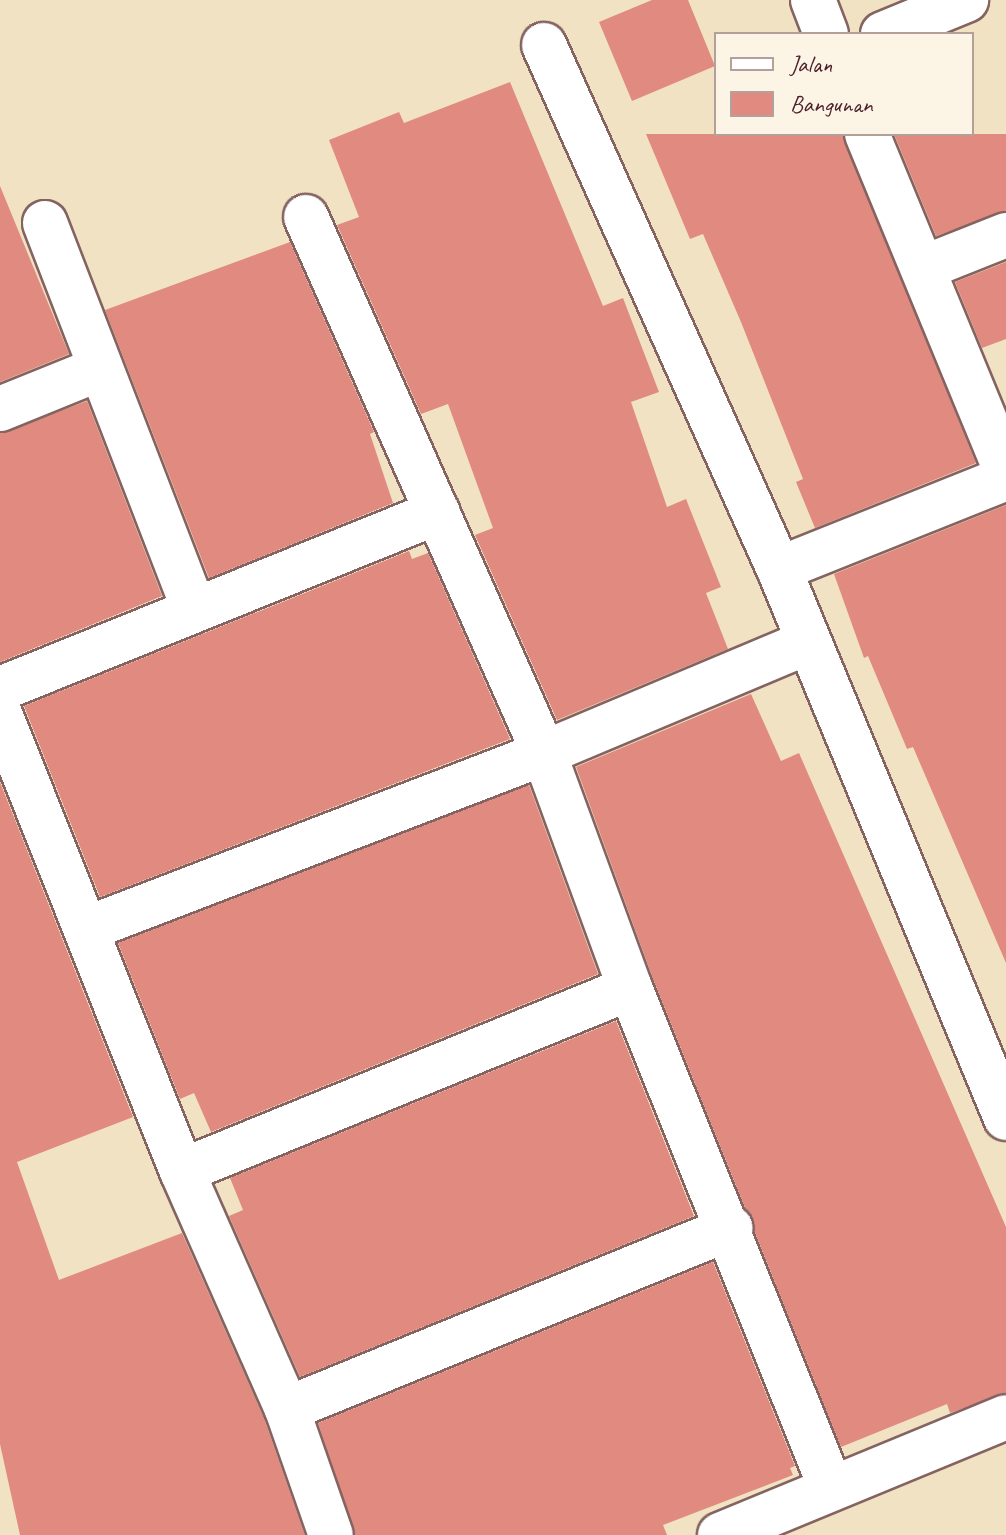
<!DOCTYPE html>
<style>
body{margin:0}
#map{position:relative;width:1006px;height:1535px;overflow:hidden;background:#f0e2c3;font-family:Caveat,sans-serif}
div>[style]{position:absolute}
.building>*{inset:0;background:#e18a80}
.roads{filter:drop-shadow(2px 0 #846360) drop-shadow(-2px 0 #846360) drop-shadow(0 2px #846360) drop-shadow(0 -2px #846360)}
.minor>*{height:44px;margin:-22px;padding:0 22px;transform-origin:22px;border-radius:22px;background:#fff}
span{translate:-50% -50%;white-space:nowrap;text-align:center;line-height:1.15;-webkit-text-stroke:6px #fcf5e5;paint-order:stroke}
.legend{position:absolute;left:714px;top:32px;width:260px;height:104px;box-sizing:border-box;background:#fcf5e5;border:2px solid #b59f9b;margin:0;padding:10px 14px;list-style:none;font-size:24px;color:#4a1f2b}
.legend li{display:flex;align-items:center;gap:16px;height:40px}
.legend b{width:40px;border:2px solid #b59f9b}
</style>
<div id="map">
<div class="building">
<i style="clip-path:polygon(652px 0,688px 0,715px 66px,632px 101px,599px 22px)"></i>
<i style="clip-path:polygon(510px 82px,603px 306px,623px 298px,659px 392px,631px 402px,667px 507px,686px 499px,721px 587px,706px 593px,728px 649px,557px 720px,475px 535px,493px 528px,448px 404px,421px 414px,337px 225px,359px 217px,329px 140px,399px 112px,404px 123px)"></i>
<i style="clip-path:polygon(646px 134px,843px 134px,976px 463px,815px 528px,796px 482px,803px 479px,741px 322px,703px 234px,690px 239px)"></i>
<i style="clip-path:polygon(894px 134px,1006px 134px,1006px 211px,936px 236px)"></i>
<i style="clip-path:polygon(0 186px,69px 354px,0 382px)"></i>
<i style="clip-path:polygon(290px 242px,374px 432px,370px 434px,393px 503px,209px 578px,105px 310px)"></i>
<i style="clip-path:polygon(1006px 262px,1006px 339px,982px 348px,955px 282px)"></i>
<i style="clip-path:polygon(87px 401px,162px 596px,0 662px,0 433px)"></i>
<i style="clip-path:polygon(1006px 505px,1006px 963px,913px 747px,907px 749px,868px 656px,864px 658px,834px 574px)"></i>
<i style="clip-path:polygon(409px 551px,412px 559px,428px 553px,510px 739px,100px 897px,24px 706px)"></i>
<i style="clip-path:polygon(751px 694px,781px 761px,799px 753px,1006px 1227px,1006px 1393px,950px 1413px,947px 1404px,841px 1447px,653px 979px,576px 767px)"></i>
<i style="clip-path:polygon(0 782px,133px 1117px,17px 1162px,59px 1280px,182px 1233px,264px 1418px,305px 1535px,20px 1535px,0 1444px)"></i>
<i style="clip-path:polygon(529px 785px,598px 974px,211px 1132px,194px 1093px,180px 1099px,118px 943px)"></i>
<i style="clip-path:polygon(616px 1021px,694px 1216px,300px 1377px,229px 1216px,243px 1210px,230px 1178px)"></i>
<i style="clip-path:polygon(713px 1262px,795px 1466px,790px 1468px,793px 1475px,663px 1525px,667px 1535px,355px 1535px,318px 1423px)"></i>
</div>
<div class="roads">
<div class="minor">
<i style="left:813px;top:0;width:36px;rotate:69deg"></i>
<i style="left:883px;top:34px;width:90px;rotate:-22.3deg"></i>
<i style="left:544px;top:45px;width:574px;rotate:65.85deg"></i>
<i style="left:779px;top:569px;width:594px;rotate:67.54deg"></i>
<i style="left:867px;top:134px;width:365px;rotate:67.6deg"></i>
<i style="left:306px;top:217px;width:586px;rotate:66.06deg"></i>
<i style="left:544px;top:753px;width:250px;rotate:69.9deg"></i>
<i style="left:630px;top:988px;width:539px;rotate:68.1deg"></i>
<i style="left:45px;top:223px;width:414px;rotate:68.9deg"></i>
<i style="left:923px;top:268px;width:89px;rotate:-21.7deg"></i>
<i style="left:0;top:409px;width:107px;rotate:-22deg"></i>
<i style="left:779px;top:569px;width:245px;rotate:-21.8deg"></i>
<i style="left:0;top:689px;width:472px;rotate:-22deg"></i>
<i style="left:0;top:714px;width:492px;rotate:68.3deg"></i>
<i style="left:182px;top:1171px;width:260px;rotate:66.2deg"></i>
<i style="left:287px;top:1409px;width:133px;rotate:70.8deg"></i>
<i style="left:86px;top:929px;width:491px;rotate:-21deg"></i>
<i style="left:544px;top:753px;width:284px;rotate:-22.8deg"></i>
<i style="left:182px;top:1171px;width:484px;rotate:-22.2deg"></i>
<i style="left:287px;top:1409px;width:479px;rotate:-22.2deg"></i>
<i style="left:720px;top:1535px;width:309px;rotate:-22.4deg"></i>
</div>
</div>
<ul class="legend">
<li><b style="height:10px;background:#fff"></b>Jalan</li>
<li><b style="height:22px;background:#e18a80"></b>Bangunan</li>
</ul>
</div>
